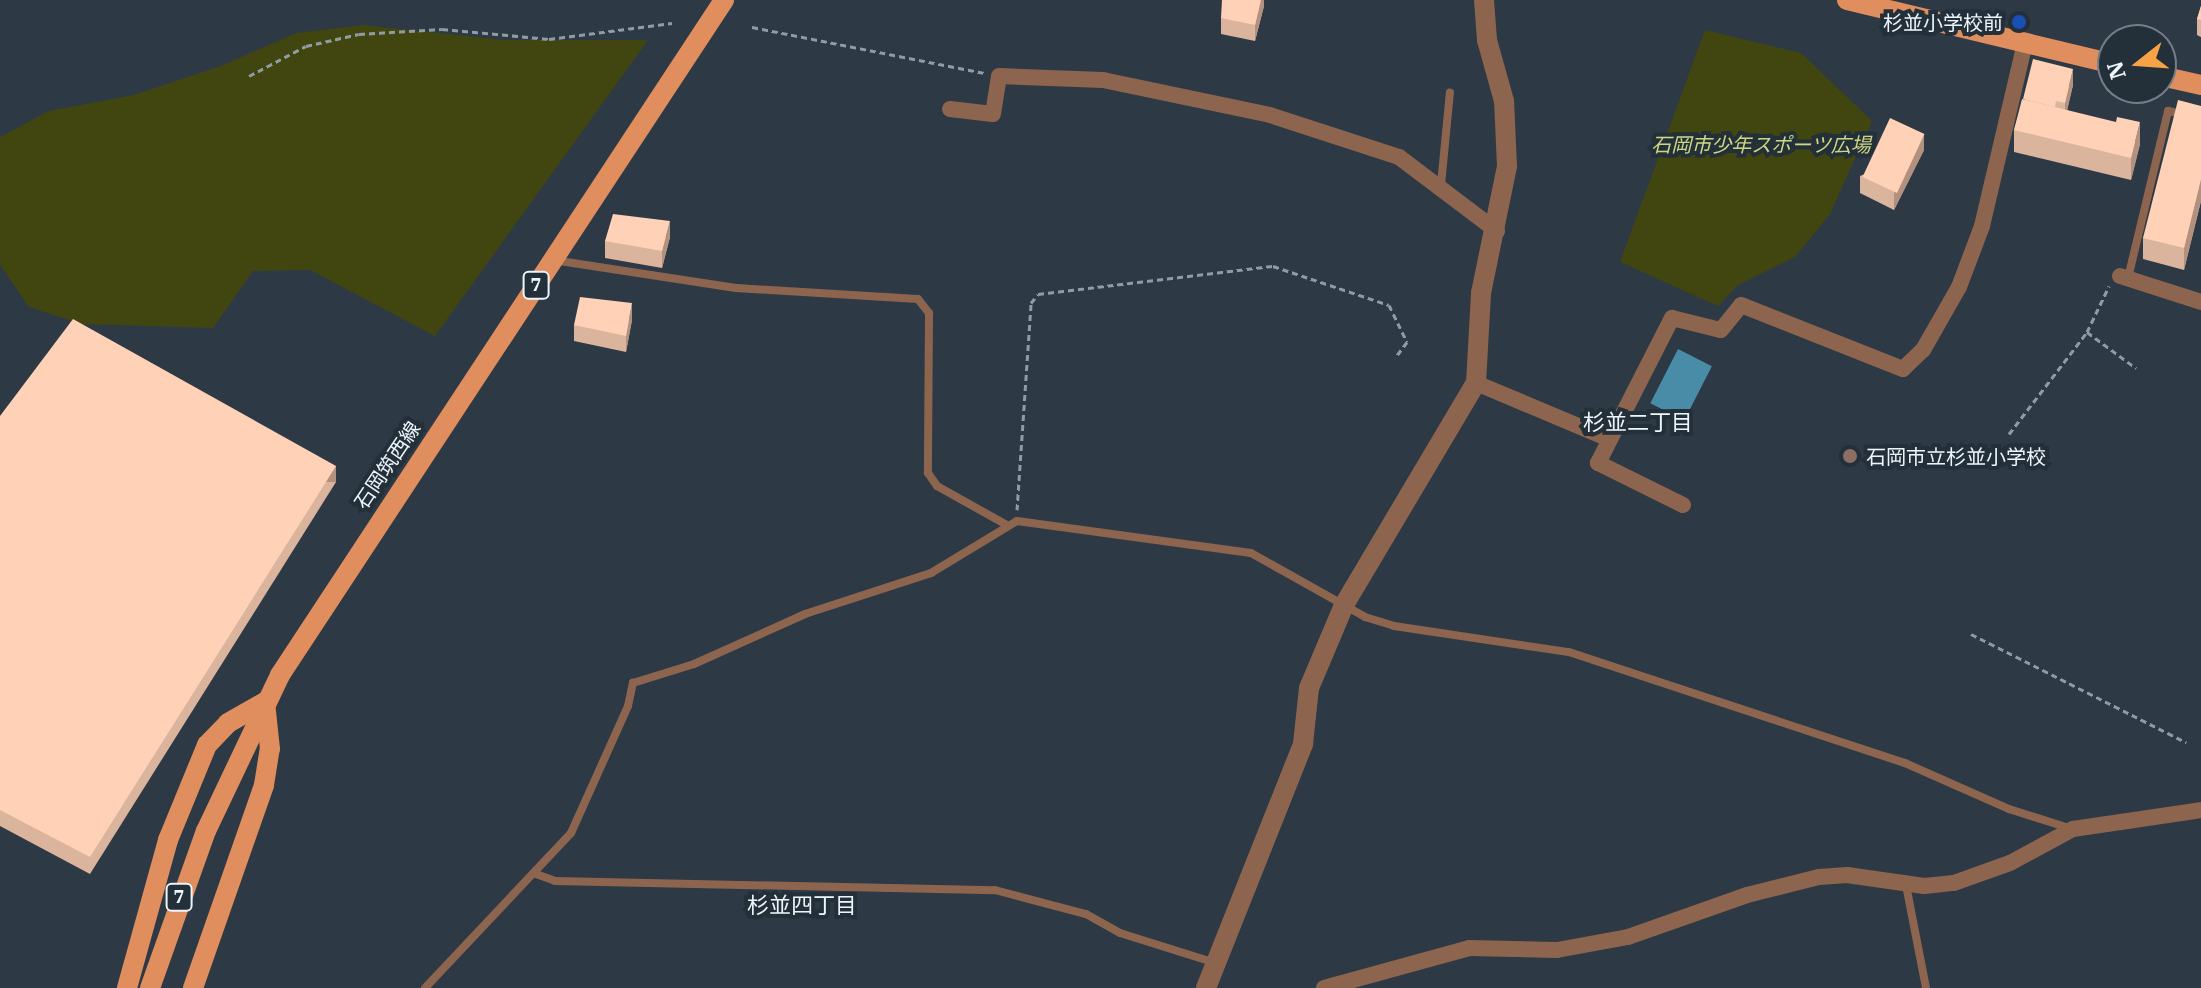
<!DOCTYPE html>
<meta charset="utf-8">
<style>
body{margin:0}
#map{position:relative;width:2201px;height:988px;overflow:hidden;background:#2d3944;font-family:"IBM Plex Serif","Noto Sans JP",serif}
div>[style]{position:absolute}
.green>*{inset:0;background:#414610}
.water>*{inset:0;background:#498ca7;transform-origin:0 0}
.path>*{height:3px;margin-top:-1.5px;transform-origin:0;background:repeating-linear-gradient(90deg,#919ba4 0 6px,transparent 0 10px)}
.service>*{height:8px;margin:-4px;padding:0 4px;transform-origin:4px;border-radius:4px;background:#8d654e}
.minor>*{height:16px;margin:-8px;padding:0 8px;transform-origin:8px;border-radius:8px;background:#8d654e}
.tertiary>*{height:20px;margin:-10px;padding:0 10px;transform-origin:10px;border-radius:10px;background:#8d654e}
.primary>*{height:20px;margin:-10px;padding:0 10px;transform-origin:10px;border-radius:10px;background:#e18e5e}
.wall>*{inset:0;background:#dbb49d}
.shaded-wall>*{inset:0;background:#b2927f;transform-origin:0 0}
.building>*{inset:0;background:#ffd1b6;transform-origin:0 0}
.dots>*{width:22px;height:22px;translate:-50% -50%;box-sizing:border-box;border:4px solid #232f39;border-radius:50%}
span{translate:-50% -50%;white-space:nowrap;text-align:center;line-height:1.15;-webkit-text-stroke:8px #232f39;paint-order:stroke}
.shield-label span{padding:2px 6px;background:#232f39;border:2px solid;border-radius:6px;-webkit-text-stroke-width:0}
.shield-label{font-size:18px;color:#edf5fc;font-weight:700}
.poi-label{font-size:20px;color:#edf5fc}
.right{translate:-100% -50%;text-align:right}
.left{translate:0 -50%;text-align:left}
.park-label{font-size:20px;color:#ced882;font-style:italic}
.street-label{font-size:20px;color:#edf5fc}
.neighbourhood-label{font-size:22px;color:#edf5fc}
.north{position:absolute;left:2097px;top:24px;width:80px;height:80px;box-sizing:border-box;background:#232f39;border:2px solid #747e87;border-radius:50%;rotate:253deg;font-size:22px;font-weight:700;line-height:32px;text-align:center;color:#edf5fc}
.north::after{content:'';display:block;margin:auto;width:28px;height:36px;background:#f6a247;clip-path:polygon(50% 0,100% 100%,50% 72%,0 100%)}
</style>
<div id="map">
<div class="green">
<i style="clip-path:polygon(364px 25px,503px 40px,648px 40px,435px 336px,310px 270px,253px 271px,213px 328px,82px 324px,29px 307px,0 265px,0 137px,49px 111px,134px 95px,221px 66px,296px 33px)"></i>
<i style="clip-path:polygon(1705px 30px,1801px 53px,1872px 121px,1830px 214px,1795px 257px,1738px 285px,1718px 306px,1620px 262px)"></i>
</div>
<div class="water">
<i style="left:1678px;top:349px;width:38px;height:61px;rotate:27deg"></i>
</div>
<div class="path">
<i style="left:752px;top:27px;width:237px;rotate:11.2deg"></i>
<i style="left:249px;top:76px;width:64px;rotate:-27.8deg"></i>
<i style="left:306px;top:46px;width:54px;rotate:-12.8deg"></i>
<i style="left:359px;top:34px;width:83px;rotate:-3.4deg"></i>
<i style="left:442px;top:29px;width:107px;rotate:5.3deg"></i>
<i style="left:549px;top:39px;width:124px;rotate:-7.4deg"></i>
<i style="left:2087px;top:332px;width:61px;rotate:36.3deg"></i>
<i style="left:2009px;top:434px;width:128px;rotate:-52.6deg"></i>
<i style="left:2087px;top:332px;width:51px;rotate:-64.4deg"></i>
<i style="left:1017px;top:510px;width:207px;rotate:-86.1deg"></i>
<i style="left:1031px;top:303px;width:11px;rotate:-52deg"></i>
<i style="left:1038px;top:294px;width:237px;rotate:-6.8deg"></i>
<i style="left:1273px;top:266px;width:122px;rotate:18.6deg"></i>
<i style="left:1389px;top:305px;width:41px;rotate:64.1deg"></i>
<i style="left:1407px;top:342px;width:20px;rotate:127deg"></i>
<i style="left:1971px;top:634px;width:241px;rotate:26.7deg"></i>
</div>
<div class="service">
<i style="left:1441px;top:185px;width:93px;rotate:-84.5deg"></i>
<i style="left:553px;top:260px;width:185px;rotate:8.7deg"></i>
<i style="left:736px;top:288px;width:182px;rotate:3.5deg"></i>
<i style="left:918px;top:299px;width:18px;rotate:52deg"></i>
<i style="left:929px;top:313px;width:160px;rotate:90.4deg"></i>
<i style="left:928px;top:473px;width:16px;rotate:55deg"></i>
<i style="left:937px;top:486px;width:78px;rotate:29.2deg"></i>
<i style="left:2128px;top:278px;width:172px;rotate:-76.5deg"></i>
<i style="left:2168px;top:111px;width:34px;rotate:12deg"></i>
<i style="left:536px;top:874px;width:20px;rotate:20deg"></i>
<i style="left:555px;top:881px;width:440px;rotate:1.2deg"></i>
<i style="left:995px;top:890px;width:94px;rotate:14.8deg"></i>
<i style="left:1086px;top:914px;width:39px;rotate:29deg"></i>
<i style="left:1120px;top:933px;width:101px;rotate:17.4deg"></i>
<i style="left:1906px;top:885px;width:105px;rotate:79deg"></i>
<i style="left:425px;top:988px;width:213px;rotate:-46.7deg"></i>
<i style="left:571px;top:833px;width:139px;rotate:-65.8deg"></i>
<i style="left:628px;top:706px;width:24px;rotate:-78deg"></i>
<i style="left:633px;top:683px;width:64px;rotate:-17.3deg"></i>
<i style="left:694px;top:664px;width:122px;rotate:-24.2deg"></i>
<i style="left:805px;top:614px;width:133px;rotate:-18deg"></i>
<i style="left:931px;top:573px;width:100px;rotate:-31.2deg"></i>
<i style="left:1017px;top:521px;width:236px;rotate:7.8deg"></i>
<i style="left:1251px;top:553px;width:131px;rotate:29.3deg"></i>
<i style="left:1365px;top:617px;width:30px;rotate:17deg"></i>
<i style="left:1394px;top:626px;width:177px;rotate:8.5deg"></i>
<i style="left:1569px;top:652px;width:354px;rotate:18.3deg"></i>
<i style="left:1905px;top:763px;width:114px;rotate:23.9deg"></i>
<i style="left:2009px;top:809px;width:63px;rotate:17.6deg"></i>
</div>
<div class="minor">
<i style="left:950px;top:109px;width:43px;rotate:6.6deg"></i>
<i style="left:993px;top:114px;width:38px;rotate:-81deg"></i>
<i style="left:999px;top:76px;width:104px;rotate:2.2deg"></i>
<i style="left:1103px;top:80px;width:171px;rotate:11.8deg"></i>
<i style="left:1270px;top:115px;width:136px;rotate:18deg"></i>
<i style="left:1399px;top:157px;width:123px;rotate:37.1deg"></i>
<i style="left:2120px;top:276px;width:85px;rotate:17.8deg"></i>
<i style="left:1476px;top:383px;width:144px;rotate:22.8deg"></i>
<i style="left:1683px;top:505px;width:95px;rotate:-153.7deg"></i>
<i style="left:1598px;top:463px;width:163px;rotate:-63deg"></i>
<i style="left:1672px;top:318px;width:50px;rotate:13.8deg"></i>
<i style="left:1721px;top:330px;width:32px;rotate:-51deg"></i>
<i style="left:1741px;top:305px;width:174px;rotate:21.6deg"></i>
<i style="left:1903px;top:369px;width:28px;rotate:-44deg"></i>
<i style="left:1923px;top:350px;width:73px;rotate:-60.3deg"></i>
<i style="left:1959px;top:287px;width:65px;rotate:-69.3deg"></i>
<i style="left:1982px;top:226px;width:189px;rotate:-76.8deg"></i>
<i style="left:1324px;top:988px;width:150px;rotate:-15.4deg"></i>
<i style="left:1469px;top:948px;width:88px;rotate:1.3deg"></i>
<i style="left:1557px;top:950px;width:72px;rotate:-10.4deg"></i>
<i style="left:1628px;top:937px;width:126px;rotate:-19.4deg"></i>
<i style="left:1747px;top:895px;width:74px;rotate:-14deg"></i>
<i style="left:1819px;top:877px;width:28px;rotate:-4deg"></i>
<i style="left:1847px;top:875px;width:78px;rotate:8.1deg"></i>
<i style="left:1924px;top:886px;width:30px;rotate:-6deg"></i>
<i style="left:1954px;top:883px;width:59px;rotate:-19.7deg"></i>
<i style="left:2010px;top:863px;width:72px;rotate:-28.4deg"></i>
<i style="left:2073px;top:829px;width:129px;rotate:-8.4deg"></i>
</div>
<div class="tertiary">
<i style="left:1206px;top:988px;width:263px;rotate:-68.3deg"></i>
<i style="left:1303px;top:744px;width:56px;rotate:-83.9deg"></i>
<i style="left:1309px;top:688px;width:90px;rotate:-67.1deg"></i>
<i style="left:1344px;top:605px;width:258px;rotate:-59.3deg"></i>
<i style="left:1476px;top:383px;width:90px;rotate:-86.8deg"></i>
<i style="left:1481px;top:293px;width:130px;rotate:-78.4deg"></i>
<i style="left:1507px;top:166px;width:65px;rotate:-92.6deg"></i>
<i style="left:1504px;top:101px;width:63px;rotate:-105.6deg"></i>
<i style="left:1487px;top:40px;width:40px;rotate:-94.3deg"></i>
</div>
<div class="primary">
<i style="left:1847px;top:0;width:274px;rotate:13.5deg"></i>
<i style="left:2161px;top:76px;width:41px;rotate:12.7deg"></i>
<i style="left:127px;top:988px;width:154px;rotate:-74.5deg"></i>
<i style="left:168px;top:840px;width:103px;rotate:-67.7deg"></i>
<i style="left:207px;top:745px;width:30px;rotate:-46deg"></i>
<i style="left:228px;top:723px;width:43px;rotate:-29.6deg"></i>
<i style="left:150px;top:988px;width:167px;rotate:-70.4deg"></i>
<i style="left:206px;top:831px;width:173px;rotate:-64.6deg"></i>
<i style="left:280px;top:675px;width:808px;rotate:-56.66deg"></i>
<i style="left:193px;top:988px;width:215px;rotate:-70.7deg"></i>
<i style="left:264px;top:785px;width:36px;rotate:-81deg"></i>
<i style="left:270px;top:749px;width:47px;rotate:-96.1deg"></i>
</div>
<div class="wall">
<i style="clip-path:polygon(1264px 0,1264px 6px,1255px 41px,1221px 34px,1221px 18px)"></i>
<i style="clip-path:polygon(2201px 6px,2201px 37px,2197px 35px,2197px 19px)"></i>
<i style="clip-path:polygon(2073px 85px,2067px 110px,2140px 144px,2131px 180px,2014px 152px,2014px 130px,2023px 100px)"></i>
<i style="clip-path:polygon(2201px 106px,2201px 201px,2184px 270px,2143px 259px,2143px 238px)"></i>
<i style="clip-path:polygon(1924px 150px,1894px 210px,1860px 193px,1860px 176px)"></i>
<i style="clip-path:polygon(670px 237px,662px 268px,605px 258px,605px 241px)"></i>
<i style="clip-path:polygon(632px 320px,626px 352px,574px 341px,574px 325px)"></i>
<i style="clip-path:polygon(0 416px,336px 482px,90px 874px,0 826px)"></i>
</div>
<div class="shaded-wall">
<i style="clip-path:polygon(1261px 0,1264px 0,1264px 6px,1255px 41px,1255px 25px)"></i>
<i style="clip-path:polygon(2073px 69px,2073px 85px,2065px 120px,2065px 103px)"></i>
<i style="clip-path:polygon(2140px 122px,2140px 144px,2131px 180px,2131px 158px)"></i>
<i style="clip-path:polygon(1924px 134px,1924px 150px,1894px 210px,1894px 193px)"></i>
<i style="clip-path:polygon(2201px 179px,2201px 201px,2184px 270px,2184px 248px)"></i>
<i style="clip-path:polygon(670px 221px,670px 237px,662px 268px,662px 251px)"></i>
<i style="clip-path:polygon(632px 303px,632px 320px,626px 352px,626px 336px)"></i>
<i style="left:336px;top:466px;width:16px;height:462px;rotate:90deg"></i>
</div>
<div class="building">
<i style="clip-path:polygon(1222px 0,1261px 0,1255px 25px,1221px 18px)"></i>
<i style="clip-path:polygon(2201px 6px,2201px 20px,2197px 19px)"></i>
<i style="clip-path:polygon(2033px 59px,2073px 69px,2065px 103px,2056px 101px,2055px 107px,2023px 99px)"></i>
<i style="clip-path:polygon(2022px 99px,2116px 122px,2117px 117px,2140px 122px,2131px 158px,2014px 130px)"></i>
<i style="clip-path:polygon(2178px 100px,2201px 106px,2201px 179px,2184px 248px,2143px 238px)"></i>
<i style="left:1890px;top:118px;width:38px;height:65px;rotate:25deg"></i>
<i style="clip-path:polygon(613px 214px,670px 221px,662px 251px,605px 241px)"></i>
<i style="clip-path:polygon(580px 297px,632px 303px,626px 336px,574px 325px)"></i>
<i style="clip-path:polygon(73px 319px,336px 466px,90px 857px,0 810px,0 416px)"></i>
</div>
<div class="dots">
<i style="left:2019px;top:22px;background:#1a4fb4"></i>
<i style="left:1850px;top:456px;background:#8d6e63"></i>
</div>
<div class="shield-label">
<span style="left:536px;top:285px">7</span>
<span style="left:179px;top:897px">7</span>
</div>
<div class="poi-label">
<span class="right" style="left:2003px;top:22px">杉並小学校前</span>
<span class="left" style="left:1866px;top:456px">石岡市立杉並小学校</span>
</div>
<div class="park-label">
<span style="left:1761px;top:144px">石岡市少年スポーツ広場</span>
</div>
<div class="street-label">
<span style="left:387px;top:465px;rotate:-56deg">石岡筑西線</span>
</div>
<div class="neighbourhood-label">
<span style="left:1638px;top:422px">杉並二丁目</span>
<span style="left:802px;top:905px">杉並四丁目</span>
</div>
<div class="north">N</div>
</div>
